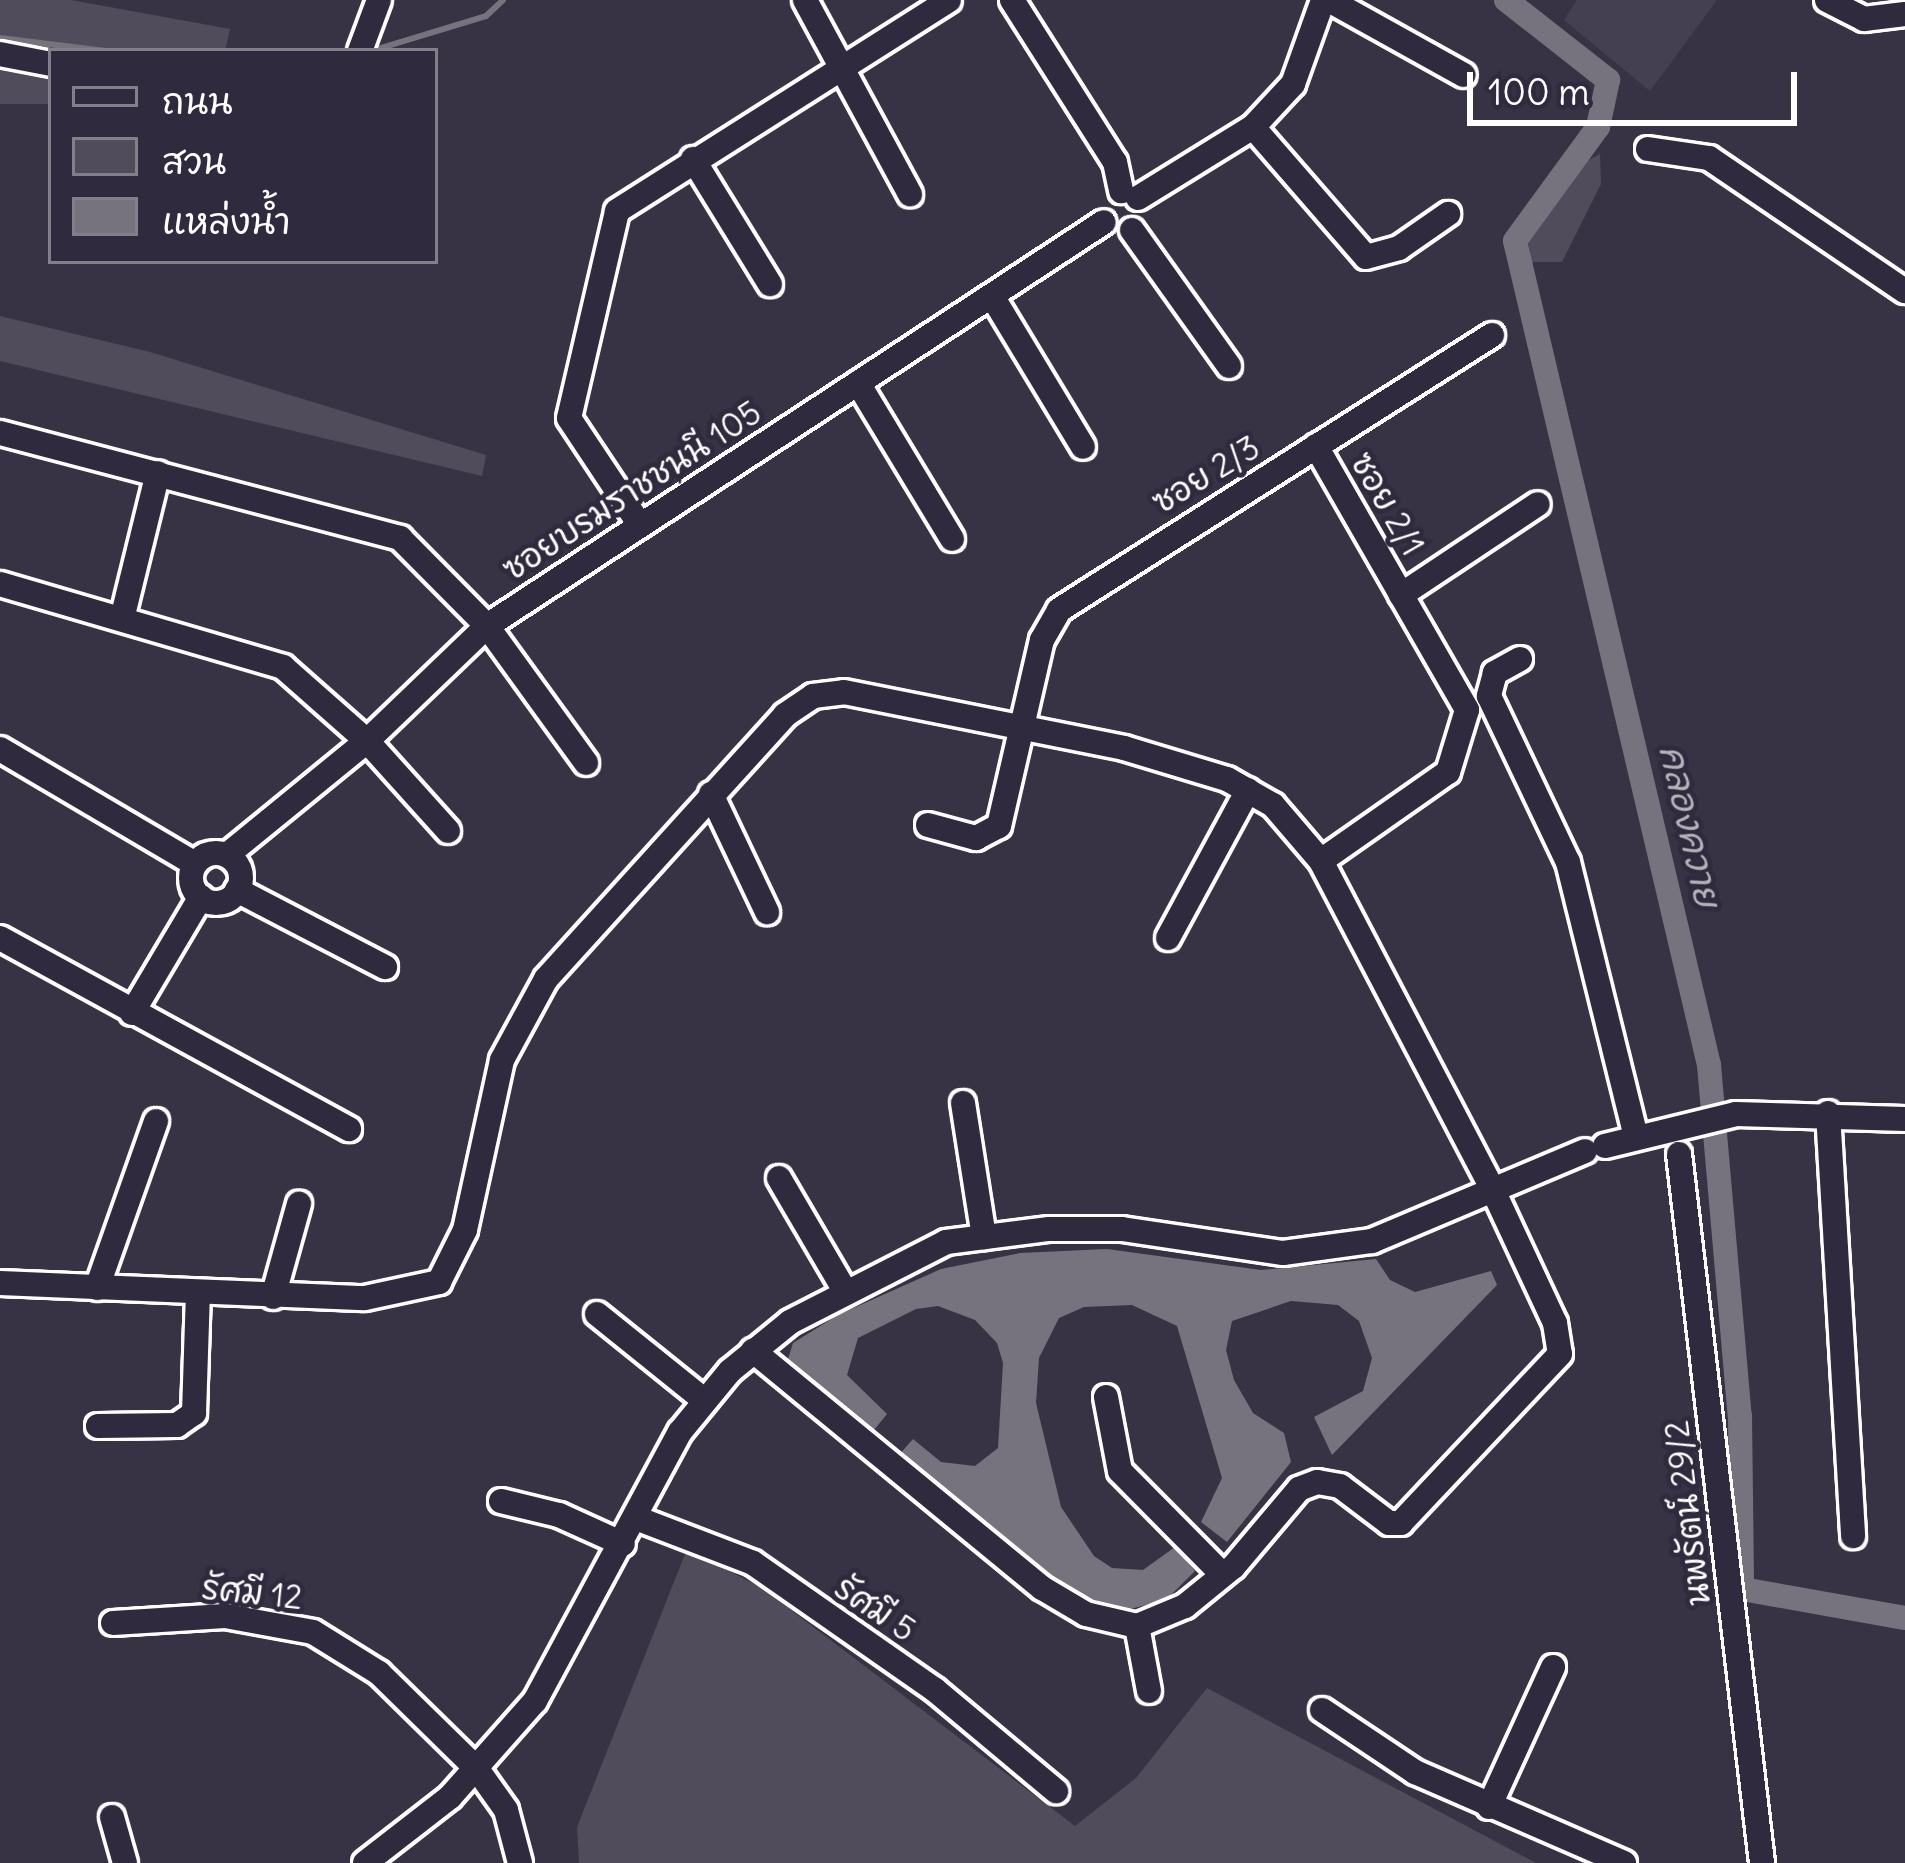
<!DOCTYPE html>
<meta charset="utf-8">
<style>
body{margin:0}
#map{position:relative;width:1905px;height:1863px;overflow:hidden;background:#373345;font-family:Delius,"Playpen Sans Thai",sans-serif}
div>[style]{position:absolute}
.built>*{inset:0;background:#444051}
.green>*{inset:0;background:#514c5c}
.water>*{inset:0;background:#76737f}
.stream>*{height:6px;margin:-3px;padding:0 3px;transform-origin:3px;border-radius:3px;background:#76737f}
.canal>*{height:24px;margin:-12px;padding:0 12px;transform-origin:12px;border-radius:12px;background:#76737f}
.roads{filter:drop-shadow(3px 0 #fff) drop-shadow(-3px 0 #fff) drop-shadow(0 3px #fff) drop-shadow(0 -3px #fff)}
.minor>*{height:24px;margin:-12px;padding:0 12px;transform-origin:12px;border-radius:12px;background:#2f2a3d}
.minor>.ring{margin:-12px;padding:0;box-sizing:content-box;background:none;border:24px solid #2f2a3d;border-radius:50%}
span{translate:-50% -50%;white-space:nowrap;text-align:center;line-height:1.15;-webkit-text-stroke:10px #2f2a3d;paint-order:stroke}
.street-label{font-size:33px;color:#fff}
.water-label{font-size:36px;color:#b4b2b9;font-style:italic}
.legend{position:absolute;left:48px;top:48px;width:390px;height:216px;box-sizing:border-box;background:#2f2a3d;border:3px solid #827f8b;margin:0;padding:15px 21px;list-style:none;font-size:36px;color:#fff}
.legend li{display:flex;align-items:center;gap:24px;height:60px}
.legend b{width:60px;border:3px solid #827f8b}
.scale{position:absolute;left:1467px;top:72px;width:330px;height:54px;box-sizing:border-box;border:6px solid #fff;border-top:0;padding-left:15px;font-size:36px;line-height:42px;white-space:nowrap;color:#fff;-webkit-text-stroke:9px #2f2a3d;paint-order:stroke}
</style>
<div id="map">
<div class="built">
<i style="clip-path:polygon(1577px 0,1717px 0,1650px 91px,1564px 20px)"></i>
</div>
<div class="green">
<i style="clip-path:polygon(0 0,71px 0,230px 29px,225px 51px,51px 51px,51px 104px,0 104px)"></i>
<i style="clip-path:polygon(1600px 154px,1601px 184px,1562px 262px,1531px 262px,1528px 240px,1577px 166px)"></i>
<i style="clip-path:polygon(0 316px,150px 352px,486px 455px,482px 476px,0 361px)"></i>
<i style="clip-path:polygon(687px 1549px,762px 1588px,1075px 1826px,1136px 1778px,1207px 1688px,1536px 1863px,579px 1863px,577px 1827px)"></i>
</div>
<div class="water">
<i style="clip-path:polygon(1107px 1249px,1261px 1270px,1376px 1259px,1390px 1280px,1415px 1292px,1491px 1271px,1497px 1285px,1332px 1455px,1314px 1417px,1363px 1391px,1372px 1358px,1359px 1321px,1338px 1305px,1291px 1301px,1232px 1321px,1226px 1350px,1234px 1380px,1253px 1413px,1284px 1433px,1291px 1462px,1227px 1542px,1201px 1522px,1222px 1478px,1177px 1326px,1132px 1305px,1084px 1307px,1059px 1318px,1039px 1358px,1036px 1403px,1061px 1507px,1094px 1556px,1112px 1568px,1143px 1570px,1175px 1547px,1195px 1571px,1166px 1600px,1122px 1611px,1057px 1585px,898px 1456px,913px 1439px,941px 1462px,975px 1466px,998px 1448px,1003px 1363px,997px 1343px,975px 1320px,938px 1306px,916px 1309px,858px 1338px,847px 1375px,887px 1414px,874px 1430px,787px 1362px,793px 1343px,838px 1315px,941px 1269px,1020px 1253px)"></i>
</div>
<div class="stream">
<i style="left:0;top:38px;width:106px;rotate:7.1deg"></i>
<i style="left:371px;top:51px;width:120px;rotate:-16.9deg"></i>
<i style="left:486px;top:16px;width:23px;rotate:-43deg"></i>
</div>
<div class="canal">
<i style="left:1506px;top:0;width:130px;rotate:38.1deg"></i>
<i style="left:1608px;top:80px;width:48px;rotate:102deg"></i>
<i style="left:1598px;top:127px;width:141px;rotate:126.1deg"></i>
<i style="left:1515px;top:241px;width:847px;rotate:76.75deg"></i>
<i style="left:1709px;top:1065px;width:352px;rotate:85deg"></i>
<i style="left:1740px;top:1416px;width:173px;rotate:89.3deg"></i>
<i style="left:1742px;top:1589px;width:166px;rotate:10.1deg"></i>
</div>
<div class="roads">
<div class="minor">
<i style="left:805px;top:0;width:221px;rotate:61.6deg"></i>
<i style="left:1012px;top:0;width:192px;rotate:57.6deg"></i>
<i style="left:1115px;top:162px;width:30px;rotate:78deg"></i>
<i style="left:1329px;top:0;width:154px;rotate:29.1deg"></i>
<i style="left:1827px;top:0;width:42px;rotate:27.2deg"></i>
<i style="left:1864px;top:19px;width:41px;rotate:-7deg"></i>
<i style="left:360px;top:51px;width:54px;rotate:-69.6deg"></i>
<i style="left:0;top:54px;width:52px;rotate:11.1deg"></i>
<i style="left:1253px;top:127px;width:172px;rotate:49deg"></i>
<i style="left:1366px;top:257px;width:34px;rotate:-15deg"></i>
<i style="left:1399px;top:248px;width:60px;rotate:-34.8deg"></i>
<i style="left:1648px;top:149px;width:62px;rotate:8.4deg"></i>
<i style="left:1709px;top:158px;width:237px;rotate:34.2deg"></i>
<i style="left:693px;top:159px;width:147px;rotate:58.4deg"></i>
<i style="left:1138px;top:198px;width:135px;rotate:-31.7deg"></i>
<i style="left:1253px;top:127px;width:59px;rotate:-47.1deg"></i>
<i style="left:1293px;top:84px;width:89px;rotate:-70.3deg"></i>
<i style="left:1132px;top:230px;width:167px;rotate:54.5deg"></i>
<i style="left:992px;top:296px;width:176px;rotate:58.9deg"></i>
<i style="left:858px;top:383px;width:182px;rotate:58.9deg"></i>
<i style="left:0;top:433px;width:414px;rotate:14.7deg"></i>
<i style="left:400px;top:538px;width:124px;rotate:45.3deg"></i>
<i style="left:487px;top:626px;width:169px;rotate:54.1deg"></i>
<i style="left:1316px;top:446px;width:304px;rotate:60.2deg"></i>
<i style="left:1467px;top:710px;width:65px;rotate:107deg"></i>
<i style="left:1448px;top:772px;width:155px;rotate:145deg"></i>
<i style="left:640px;top:525px;width:128px;rotate:-123.6deg"></i>
<i style="left:569px;top:418px;width:212px;rotate:-76.9deg"></i>
<i style="left:617px;top:211px;width:393px;rotate:-32.4deg"></i>
<i style="left:0;top:584px;width:295px;rotate:16.3deg"></i>
<i style="left:283px;top:667px;width:112px;rotate:41.4deg"></i>
<i style="left:367px;top:741px;width:121px;rotate:48deg"></i>
<i style="left:1401px;top:595px;width:164px;rotate:-33.6deg"></i>
<i style="left:123px;top:615px;width:146px;rotate:-76.2deg"></i>
<i style="left:1520px;top:659px;width:29px;rotate:151deg"></i>
<i style="left:1495px;top:673px;width:24px;rotate:105deg"></i>
<i style="left:1489px;top:696px;width:184px;rotate:64.6deg"></i>
<i style="left:1568px;top:862px;width:282px;rotate:76.1deg"></i>
<i style="left:0;top:749px;width:226px;rotate:30.5deg"></i>
<i style="left:711px;top:794px;width:131px;rotate:64.6deg"></i>
<i style="left:928px;top:825px;width:50px;rotate:15.2deg"></i>
<i style="left:976px;top:838px;width:26px;rotate:-28deg"></i>
<i style="left:999px;top:826px;width:191px;rotate:-77deg"></i>
<i style="left:1042px;top:640px;width:34px;rotate:-60deg"></i>
<i style="left:1059px;top:610px;width:513px;rotate:-32.42deg"></i>
<i class="ring" style="left:191px;top:853px;width:26px;height:26px"></i>
<i style="left:227px;top:855px;width:181px;rotate:-39.2deg"></i>
<i style="left:367px;top:741px;width:166px;rotate:-43.8deg"></i>
<i style="left:487px;top:626px;width:737px;rotate:-33.22deg"></i>
<i style="left:237px;top:890px;width:167px;rotate:27.5deg"></i>
<i style="left:0;top:938px;width:398px;rotate:28.7deg"></i>
<i style="left:1168px;top:938px;width:168px;rotate:-61.6deg"></i>
<i style="left:132px;top:1013px;width:135px;rotate:-59.3deg"></i>
<i style="left:963px;top:1103px;width:136px;rotate:81.1deg"></i>
<i style="left:1828px;top:1113px;width:424px;rotate:86.6deg"></i>
<i style="left:1605px;top:1146px;width:135px;rotate:-13.7deg"></i>
<i style="left:1736px;top:1114px;width:169px;rotate:1.7deg"></i>
<i style="left:1679px;top:1154px;width:714px;rotate:83.32deg"></i>
<i style="left:779px;top:1178px;width:131px;rotate:59.7deg"></i>
<i style="left:0;top:1283px;width:365px;rotate:2.4deg"></i>
<i style="left:365px;top:1298px;width:76px;rotate:-12.2deg"></i>
<i style="left:439px;top:1282px;width:58px;rotate:-63.4deg"></i>
<i style="left:465px;top:1230px;width:174px;rotate:-77.7deg"></i>
<i style="left:502px;top:1060px;width:92px;rotate:-61.5deg"></i>
<i style="left:546px;top:979px;width:356px;rotate:-47.8deg"></i>
<i style="left:785px;top:715px;width:34px;rotate:-34deg"></i>
<i style="left:813px;top:696px;width:31px;rotate:-7deg"></i>
<i style="left:844px;top:692px;width:286px;rotate:11.3deg"></i>
<i style="left:1124px;top:748px;width:108px;rotate:16.8deg"></i>
<i style="left:1227px;top:779px;width:53px;rotate:29.5deg"></i>
<i style="left:1273px;top:805px;width:74px;rotate:49.4deg"></i>
<i style="left:1321px;top:861px;width:369px;rotate:62.4deg"></i>
<i style="left:1492px;top:1188px;width:149px;rotate:65deg"></i>
<i style="left:1555px;top:1323px;width:31px;rotate:81deg"></i>
<i style="left:1560px;top:1354px;width:232px;rotate:133.3deg"></i>
<i style="left:1401px;top:1523px;width:12px;rotate:180deg"></i>
<i style="left:1389px;top:1523px;width:61px;rotate:-142.9deg"></i>
<i style="left:1340px;top:1486px;width:23px;rotate:-170deg"></i>
<i style="left:1317px;top:1482px;width:19px;rotate:159deg"></i>
<i style="left:1299px;top:1489px;width:102px;rotate:130.2deg"></i>
<i style="left:1233px;top:1567px;width:62px;rotate:140.9deg"></i>
<i style="left:1185px;top:1606px;width:52px;rotate:157.4deg"></i>
<i style="left:1137px;top:1626px;width:52px;rotate:-166.8deg"></i>
<i style="left:1086px;top:1614px;width:51px;rotate:-149.4deg"></i>
<i style="left:1042px;top:1588px;width:374px;rotate:-140.6deg"></i>
<i style="left:97px;top:1288px;width:177px;rotate:-70.5deg"></i>
<i style="left:273px;top:1297px;width:97px;rotate:-74.4deg"></i>
<i style="left:597px;top:1314px;width:137px;rotate:38.8deg"></i>
<i style="left:1106px;top:1397px;width:75px;rotate:79.3deg"></i>
<i style="left:1120px;top:1471px;width:146px;rotate:45.3deg"></i>
<i style="left:98px;top:1426px;width:79px;rotate:-0.7deg"></i>
<i style="left:177px;top:1425px;width:21px;rotate:-35deg"></i>
<i style="left:194px;top:1413px;width:120px;rotate:-88.1deg"></i>
<i style="left:501px;top:1501px;width:60px;rotate:13.6deg"></i>
<i style="left:559px;top:1515px;width:70px;rotate:24.4deg"></i>
<i style="left:636px;top:1518px;width:125px;rotate:21deg"></i>
<i style="left:753px;top:1563px;width:222px;rotate:34.9deg"></i>
<i style="left:935px;top:1690px;width:158px;rotate:39.9deg"></i>
<i style="left:113px;top:1623px;width:112px;rotate:-3.6deg"></i>
<i style="left:225px;top:1616px;width:89px;rotate:10.3deg"></i>
<i style="left:313px;top:1632px;width:78px;rotate:31.8deg"></i>
<i style="left:379px;top:1673px;width:137px;rotate:44.4deg"></i>
<i style="left:477px;top:1769px;width:50px;rotate:54.7deg"></i>
<i style="left:506px;top:1810px;width:55px;rotate:75.2deg"></i>
<i style="left:1137px;top:1626px;width:66px;rotate:79.5deg"></i>
<i style="left:1322px;top:1710px;width:112px;rotate:33.7deg"></i>
<i style="left:1415px;top:1772px;width:228px;rotate:23.5deg"></i>
<i style="left:1489px;top:1807px;width:154px;rotate:-65.4deg"></i>
<i style="left:112px;top:1817px;width:48px;rotate:74.2deg"></i>
<i style="left:365px;top:1863px;width:108px;rotate:-37.8deg"></i>
<i style="left:450px;top:1797px;width:128px;rotate:-48.5deg"></i>
<i style="left:535px;top:1701px;width:306px;rotate:-61.7deg"></i>
<i style="left:680px;top:1432px;width:79px;rotate:-50.7deg"></i>
<i style="left:730px;top:1371px;width:77px;rotate:-39.2deg"></i>
<i style="left:790px;top:1322px;width:175px;rotate:-27.1deg"></i>
<i style="left:946px;top:1242px;width:104px;rotate:-7.2deg"></i>
<i style="left:1049px;top:1229px;width:73px"></i>
<i style="left:1122px;top:1229px;width:163px;rotate:8.5deg"></i>
<i style="left:1283px;top:1253px;width:90px;rotate:-7.7deg"></i>
<i style="left:1372px;top:1241px;width:231px;rotate:-22.9deg"></i>
</div>
</div>
<div class="street-label">
<span style="left:1206px;top:475px;rotate:-31deg">ซอย 2/3</span>
<span style="left:632px;top:491px;rotate:-33deg">ซอยบรมราชชนนี 105</span>
<span style="left:1387px;top:504px;rotate:60deg">ซอย 2/1</span>
<span style="left:1688px;top:1513px;rotate:-97deg">นพรัตน์ 29/2</span>
<span style="left:252px;top:1593px;rotate:6deg">รัศมี 12</span>
<span style="left:875px;top:1609px;rotate:34deg">รัศมี 5</span>
</div>
<div class="water-label">
<span style="left:1690px;top:826px;rotate:77deg">คลองควาย</span>
</div>
<ul class="legend">
<li><b style="height:15px;background:#2f2a3d"></b>ถนน</li>
<li><b style="height:33px;background:#514c5c"></b>สวน</li>
<li><b style="height:33px;background:#76737f"></b>แหล่งน้ำ</li>
</ul>
<div class="scale">100 m</div>
</div>
